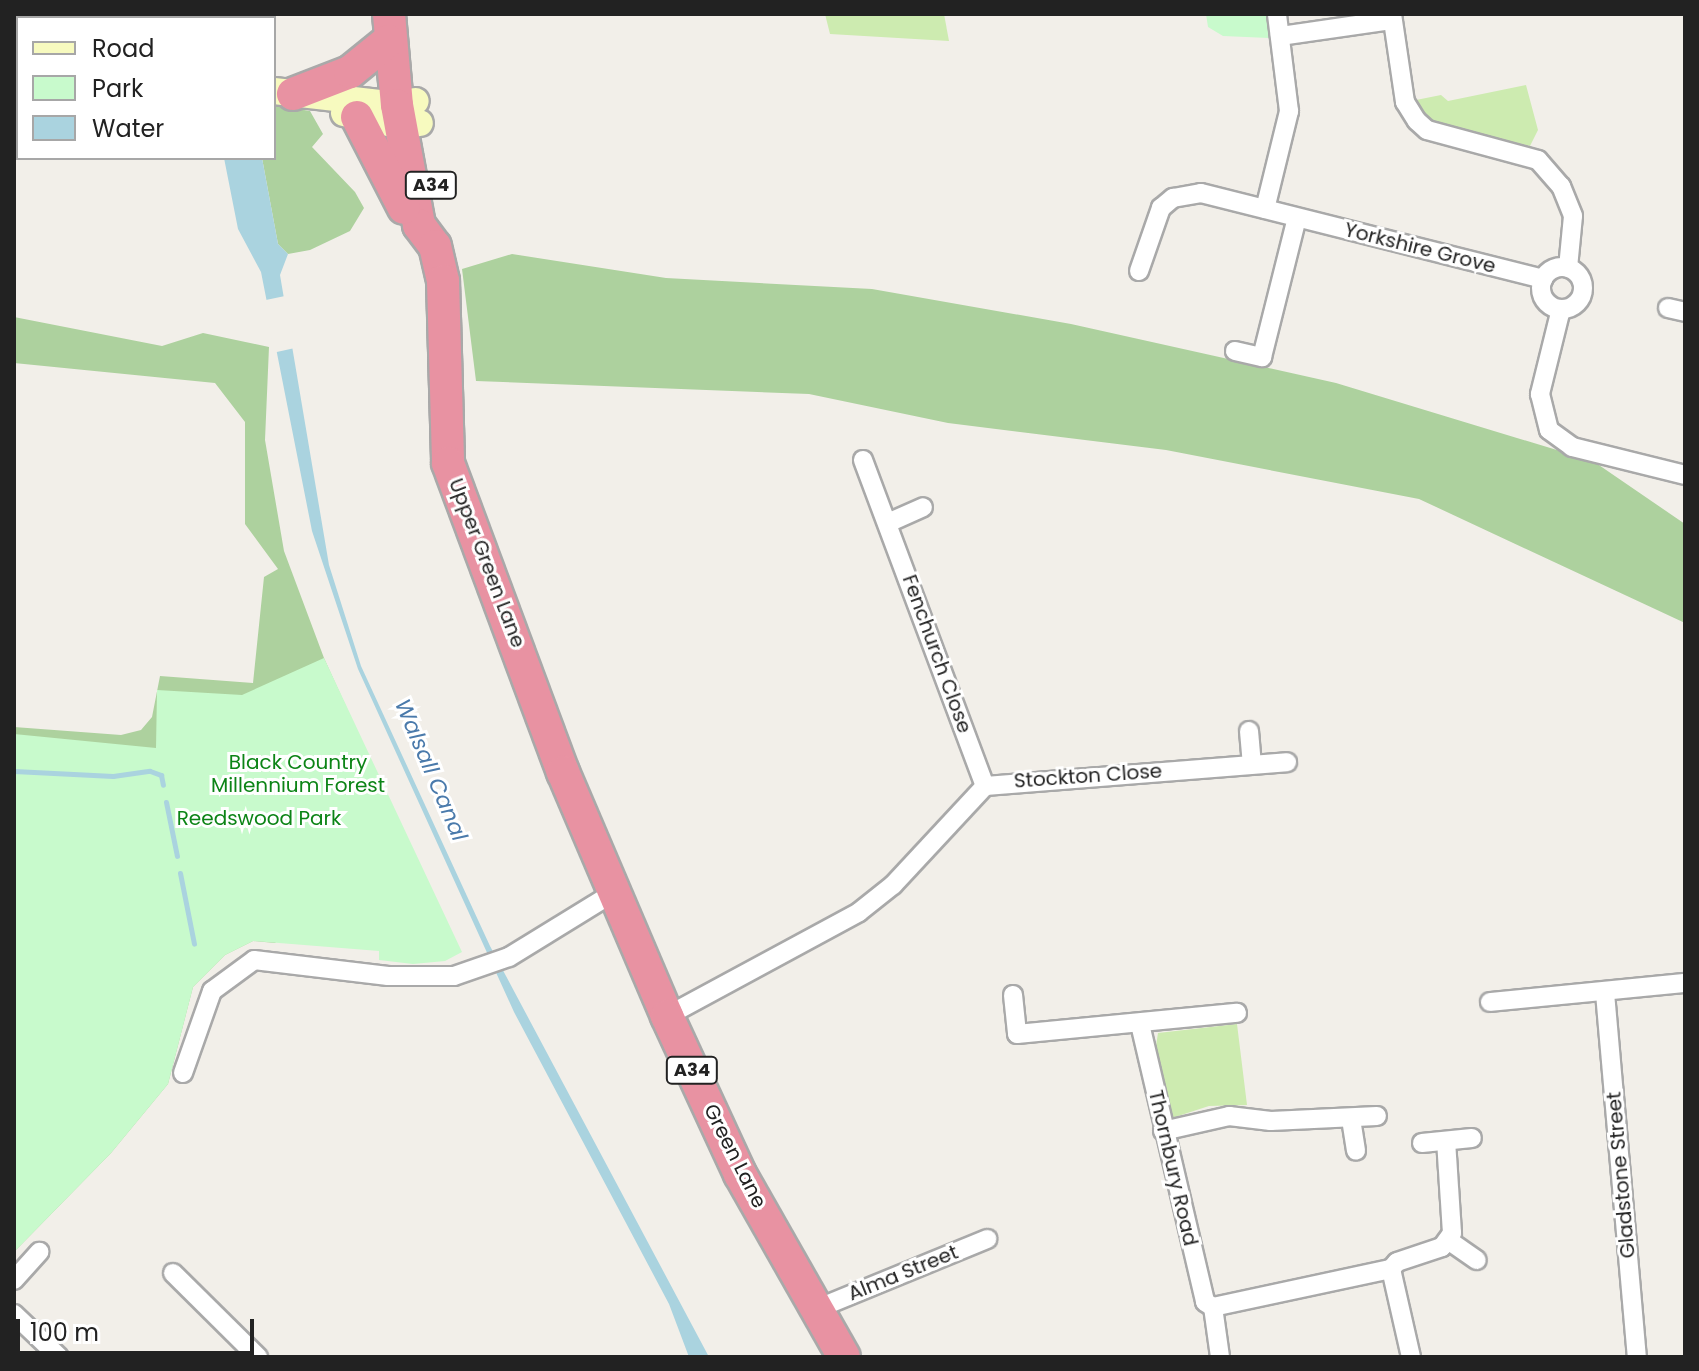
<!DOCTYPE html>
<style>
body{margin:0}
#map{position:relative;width:1699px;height:1371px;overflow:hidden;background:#f2efe9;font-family:Poppins,sans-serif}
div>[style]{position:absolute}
.grass>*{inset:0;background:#cdebb0}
.forest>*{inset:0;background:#add19e}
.park>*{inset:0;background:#c8facc}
.water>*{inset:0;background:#aad3df}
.pier>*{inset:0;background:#f2efe9;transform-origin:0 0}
.stream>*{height:5px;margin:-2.5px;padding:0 2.5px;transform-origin:2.5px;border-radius:2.5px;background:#aad3df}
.roads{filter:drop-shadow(2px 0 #a9a9a9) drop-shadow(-2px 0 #a9a9a9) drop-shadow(0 2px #a9a9a9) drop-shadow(0 -2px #a9a9a9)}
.street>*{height:18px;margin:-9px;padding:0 9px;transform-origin:9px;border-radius:9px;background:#fff}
.street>.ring{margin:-9px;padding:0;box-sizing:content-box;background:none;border:18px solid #fff;border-radius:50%}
.secondary>*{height:26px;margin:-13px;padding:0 13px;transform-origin:13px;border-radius:13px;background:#f7fabf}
.highway>*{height:32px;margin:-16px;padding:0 16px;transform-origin:16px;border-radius:16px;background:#e892a2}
span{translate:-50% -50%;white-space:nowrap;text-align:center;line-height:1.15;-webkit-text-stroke:6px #fff;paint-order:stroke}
.shield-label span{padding:2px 6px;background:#fff;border:2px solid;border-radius:6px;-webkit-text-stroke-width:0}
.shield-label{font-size:18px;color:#222;font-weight:700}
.street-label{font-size:20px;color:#222}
.park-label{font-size:20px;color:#0c8416}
.water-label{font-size:22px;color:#4a7aab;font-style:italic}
.frame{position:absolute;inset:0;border:16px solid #222;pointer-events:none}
.legend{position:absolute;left:16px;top:16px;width:260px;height:144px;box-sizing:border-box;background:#fff;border:2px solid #a7a7a7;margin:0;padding:10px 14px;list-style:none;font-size:24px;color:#222}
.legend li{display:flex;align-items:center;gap:16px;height:40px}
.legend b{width:40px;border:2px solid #a7a7a7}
.scale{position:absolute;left:16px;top:1319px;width:238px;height:36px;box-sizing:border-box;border:4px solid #222;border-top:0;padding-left:10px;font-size:24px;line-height:28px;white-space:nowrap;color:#222;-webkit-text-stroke:6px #fff;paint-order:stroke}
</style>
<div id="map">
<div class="grass">
<i style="clip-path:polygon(825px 14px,944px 14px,949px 41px,830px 34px)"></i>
<i style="clip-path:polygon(1526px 85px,1538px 130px,1530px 146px,1433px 123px,1411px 101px,1441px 95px,1448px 101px)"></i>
<i style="clip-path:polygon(1237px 1024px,1247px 1105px,1209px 1106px,1172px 1118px,1155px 1052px,1158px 1033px)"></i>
</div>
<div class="forest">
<i style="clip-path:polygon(274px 105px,310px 111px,323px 134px,312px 147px,355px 192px,364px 208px,350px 231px,310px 250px,288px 254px,278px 244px,262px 158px,274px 158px)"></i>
<i style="clip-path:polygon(512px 254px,666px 278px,872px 289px,1071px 324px,1336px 383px,1593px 461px,1685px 524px,1685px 623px,1419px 499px,1166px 450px,948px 423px,809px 394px,476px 381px,462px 269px)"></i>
<i style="clip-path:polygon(14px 317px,162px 346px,203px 333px,269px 347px,265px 440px,284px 551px,324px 658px,404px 834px,275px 943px,253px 941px,225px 955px,193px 987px,168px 1084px,111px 1153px,14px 1252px,14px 727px,121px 735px,141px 730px,152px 717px,160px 676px,253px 683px,264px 577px,278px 569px,245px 524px,245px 422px,215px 383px,14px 363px)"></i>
</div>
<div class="park">
<i style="clip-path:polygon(1206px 14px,1267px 14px,1269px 38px,1223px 36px,1208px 27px)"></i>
<i style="clip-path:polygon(324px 658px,462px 952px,445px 961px,413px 964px,379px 960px,379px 951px,253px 941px,225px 955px,193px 987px,168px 1084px,111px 1153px,14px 1252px,14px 734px,156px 748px,157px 690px,242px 695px)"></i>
</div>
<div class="water">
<i style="clip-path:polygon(224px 158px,262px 158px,278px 244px,288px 254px,280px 275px,329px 565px,361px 666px,490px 946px,709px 1357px,689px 1357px,669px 1304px,514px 1012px,358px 669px,312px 531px,261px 272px,238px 229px)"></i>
</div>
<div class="pier">
<i style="left:285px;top:296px;width:53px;height:22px;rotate:78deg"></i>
</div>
<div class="stream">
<i style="left:14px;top:771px;width:99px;rotate:2.9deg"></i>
<i style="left:113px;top:776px;width:37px;rotate:-8deg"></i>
<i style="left:150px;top:771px;width:12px;rotate:20deg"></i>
<i style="left:161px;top:775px;width:10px;rotate:79deg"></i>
<i style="left:166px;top:802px;width:55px;rotate:78.5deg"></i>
<i style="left:180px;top:873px;width:72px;rotate:78.8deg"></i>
</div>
<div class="roads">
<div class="street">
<i style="left:1392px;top:14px;width:89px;rotate:81.6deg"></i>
<i style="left:1405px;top:102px;width:22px;rotate:58deg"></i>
<i style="left:1417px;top:121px;width:13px;rotate:42deg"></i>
<i style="left:1427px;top:130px;width:115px;rotate:15.1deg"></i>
<i style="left:1538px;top:160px;width:35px;rotate:49deg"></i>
<i style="left:1561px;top:186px;width:32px;rotate:68deg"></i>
<i style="left:1573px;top:216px;width:52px;rotate:95.5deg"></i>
<i style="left:1280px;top:36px;width:112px;rotate:-8.2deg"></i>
<i style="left:1265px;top:209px;width:101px;rotate:-76.2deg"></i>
<i style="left:1289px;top:111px;width:98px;rotate:-97.1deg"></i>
<i class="ring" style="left:1541px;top:267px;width:24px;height:24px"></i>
<i style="left:1139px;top:271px;width:67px;rotate:-70.8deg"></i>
<i style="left:1161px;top:208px;width:16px;rotate:-40deg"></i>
<i style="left:1173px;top:198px;width:28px;rotate:-10deg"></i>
<i style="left:1201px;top:193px;width:353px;rotate:14.1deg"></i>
<i style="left:1668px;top:308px;width:17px;rotate:13deg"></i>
<i style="left:1561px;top:309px;width:88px;rotate:103.9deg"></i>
<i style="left:1540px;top:394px;width:37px;rotate:76deg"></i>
<i style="left:1549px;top:430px;width:29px;rotate:36deg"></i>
<i style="left:1572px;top:447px;width:116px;rotate:13.9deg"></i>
<i style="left:1235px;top:351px;width:28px;rotate:13deg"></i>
<i style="left:1262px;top:357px;width:143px;rotate:-75.9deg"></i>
<i style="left:863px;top:460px;width:348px;rotate:69.5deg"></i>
<i style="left:890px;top:522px;width:36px;rotate:-24deg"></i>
<i style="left:1249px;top:731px;width:33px;rotate:85deg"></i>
<i style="left:1605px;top:993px;width:365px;rotate:85deg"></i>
<i style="left:1013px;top:995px;width:39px;rotate:84deg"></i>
<i style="left:1017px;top:1034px;width:221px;rotate:-5.5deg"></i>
<i style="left:1490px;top:1002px;width:196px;rotate:-5.6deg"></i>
<i style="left:667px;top:1016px;width:218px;rotate:-28.4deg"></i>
<i style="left:859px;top:912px;width:43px;rotate:-38.5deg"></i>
<i style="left:893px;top:885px;width:135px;rotate:-47.1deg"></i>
<i style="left:985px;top:786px;width:303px;rotate:-4.5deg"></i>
<i style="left:1140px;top:1024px;width:285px;rotate:76.8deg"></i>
<i style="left:1205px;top:1302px;width:9px;rotate:32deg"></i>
<i style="left:1213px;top:1307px;width:50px;rotate:82deg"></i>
<i style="left:183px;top:1073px;width:87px;rotate:-70.5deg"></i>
<i style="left:212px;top:991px;width:52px;rotate:-36.4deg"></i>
<i style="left:254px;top:960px;width:135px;rotate:6.8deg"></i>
<i style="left:388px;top:976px;width:66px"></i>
<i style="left:454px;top:976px;width:58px;rotate:-19.1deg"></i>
<i style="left:509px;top:957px;width:122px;rotate:-31.6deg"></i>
<i style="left:1351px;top:1119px;width:32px;rotate:81deg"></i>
<i style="left:1163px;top:1131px;width:68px;rotate:-12.8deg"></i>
<i style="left:1229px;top:1116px;width:42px;rotate:6.8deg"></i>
<i style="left:1271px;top:1121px;width:106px;rotate:-2.7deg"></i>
<i style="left:1422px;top:1143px;width:50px;rotate:-5.7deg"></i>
<i style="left:1448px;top:1240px;width:35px;rotate:35deg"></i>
<i style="left:173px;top:1273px;width:120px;rotate:44.7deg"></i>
<i style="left:14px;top:1280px;width:38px;rotate:-48deg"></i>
<i style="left:1213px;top:1307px;width:182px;rotate:-12.1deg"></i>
<i style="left:819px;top:1308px;width:182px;rotate:-22.3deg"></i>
<i style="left:14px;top:1314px;width:62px;rotate:43.7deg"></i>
<i style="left:1411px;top:1357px;width:90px;rotate:-102.8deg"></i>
<i style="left:1391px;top:1269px;width:9px;rotate:-49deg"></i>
<i style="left:1397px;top:1262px;width:47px;rotate:-18.4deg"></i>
<i style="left:1442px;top:1247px;width:17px;rotate:-54deg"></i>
<i style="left:1452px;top:1233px;width:92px;rotate:-93.7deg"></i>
</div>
<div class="secondary">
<i style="left:14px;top:77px;width:4px"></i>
<i style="left:274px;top:91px;width:124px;rotate:6.5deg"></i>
<i style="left:397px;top:105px;width:19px;rotate:-12deg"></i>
<i style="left:344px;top:113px;width:58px;rotate:12.8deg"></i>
<i style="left:401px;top:126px;width:19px;rotate:-9deg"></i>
</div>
<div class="highway">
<i style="left:389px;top:14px;width:91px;rotate:85deg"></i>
<i style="left:397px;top:105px;width:122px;rotate:79.6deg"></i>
<i style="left:419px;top:225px;width:26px;rotate:53deg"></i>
<i style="left:435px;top:246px;width:36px;rotate:77deg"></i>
<i style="left:443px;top:281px;width:182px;rotate:88.4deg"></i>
<i style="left:448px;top:463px;width:330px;rotate:69.6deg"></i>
<i style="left:563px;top:772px;width:265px;rotate:66.9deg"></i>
<i style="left:667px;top:1016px;width:174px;rotate:65.2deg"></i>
<i style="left:740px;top:1174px;width:210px;rotate:60.4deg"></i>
<i style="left:293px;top:94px;width:61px;rotate:-21.1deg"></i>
<i style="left:350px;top:72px;width:49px;rotate:-39.2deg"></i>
<i style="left:357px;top:117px;width:102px;rotate:62.7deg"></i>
</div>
</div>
<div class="shield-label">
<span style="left:431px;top:185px">A34</span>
<span style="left:692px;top:1070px">A34</span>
</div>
<div class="street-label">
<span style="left:1420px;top:248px;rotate:14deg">Yorkshire Grove</span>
<span style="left:487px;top:563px;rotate:69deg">Upper Green Lane</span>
<span style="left:937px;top:654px;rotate:70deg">Fenchurch Close</span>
<span style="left:1088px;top:776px;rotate:-4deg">Stockton Close</span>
<span style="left:735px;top:1156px;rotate:63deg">Green Lane</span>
<span style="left:1173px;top:1168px;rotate:77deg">Thornbury Road</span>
<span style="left:1621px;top:1175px;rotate:-95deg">Gladstone Street</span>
<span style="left:903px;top:1273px;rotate:-22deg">Alma Street</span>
</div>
<div class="park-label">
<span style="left:298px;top:774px">Black Country<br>Millennium Forest</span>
<span style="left:259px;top:818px">Reedswood Park</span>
</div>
<div class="water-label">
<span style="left:431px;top:770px;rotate:67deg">Walsall Canal</span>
</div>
<div class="frame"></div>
<ul class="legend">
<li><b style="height:10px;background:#f7fabf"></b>Road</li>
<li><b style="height:22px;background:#c8facc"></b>Park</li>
<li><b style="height:22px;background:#aad3df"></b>Water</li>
</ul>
<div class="scale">100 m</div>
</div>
